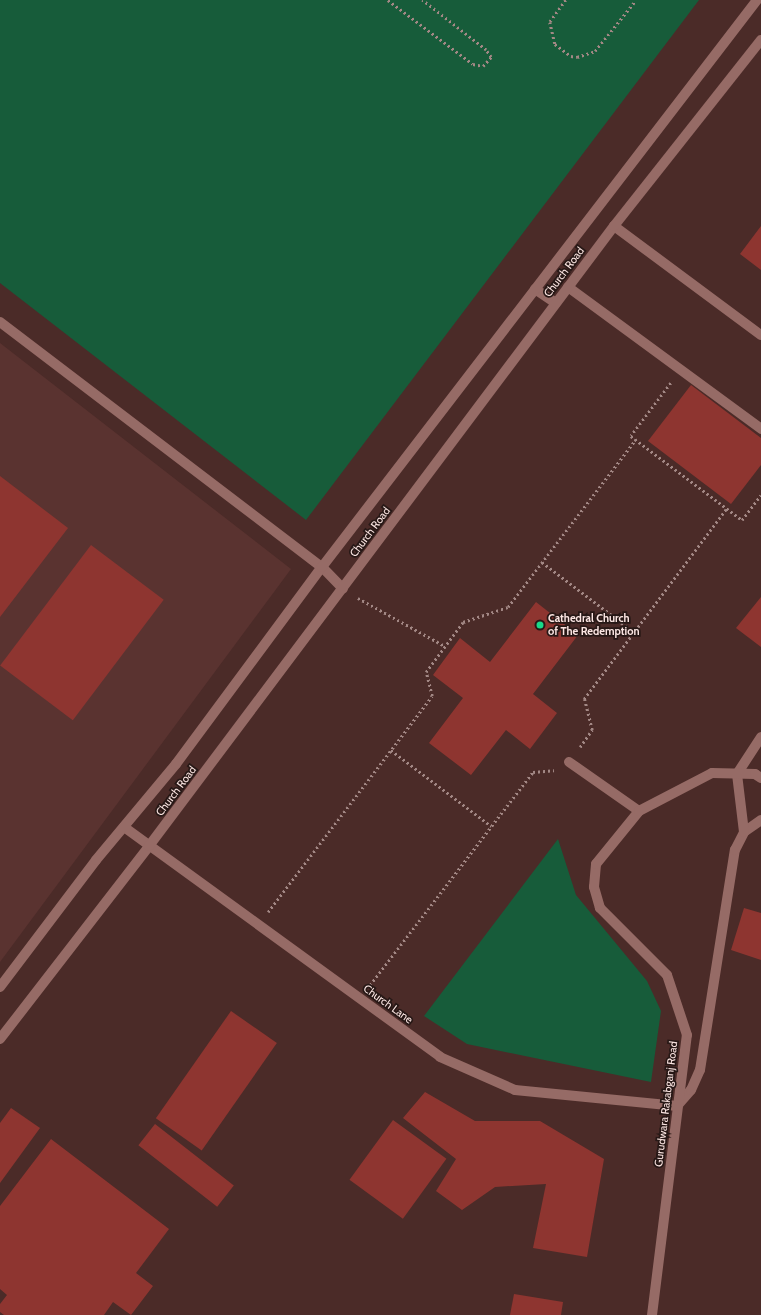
<!DOCTYPE html>
<style>
body{margin:0}
#map{position:relative;width:761px;height:1315px;overflow:hidden;background:#4b2b28;font-family:Cabin,sans-serif}
div>[style]{position:absolute}
.built>*{inset:0;background:#5a3330}
.green>*{inset:0;background:#175c3a}
.building>*{inset:0;background:#8e3530;transform-origin:0 0}
.path>*{height:2.5px;margin-top:-1.25px;transform-origin:0;background:repeating-linear-gradient(90deg,#a38885 0 2px,transparent 0 5px)}
.minor>*{height:10px;margin:-5px;padding:0 5px;transform-origin:5px;border-radius:5px;background:#966b66}
.dots>*{width:11px;height:11px;translate:-50% -50%;box-sizing:border-box;border:2px solid #271816;border-radius:50%}
span{translate:-50% -50%;white-space:nowrap;text-align:center;line-height:1.15;-webkit-text-stroke:3.5px #271816;paint-order:stroke}
.street-label{font-size:11px;color:#fce6e3}
.poi-label{font-size:11px;color:#fce6e3;font-weight:700}
.left{translate:0 -50%;text-align:left}
</style>
<div id="map">
<div class="built">
<i style="clip-path:polygon(0 343px,291px 569px,0 962px)"></i>
</div>
<div class="green">
<i style="clip-path:polygon(0 0,699px 0,306px 520px,0 283px)"></i>
<i style="clip-path:polygon(558px 839px,576px 895px,647px 981px,661px 1011px,651px 1082px,467px 1044px,424px 1016px)"></i>
</div>
<div class="building">
<i style="clip-path:polygon(761px 226px,761px 270px,740px 254px)"></i>
<i style="clip-path:polygon(691px 385px,761px 438px,761px 465px,731px 504px,648px 441px)"></i>
<i style="clip-path:polygon(0 476px,68px 528px,0 617px)"></i>
<i style="left:91px;top:545px;width:91px;height:151px;rotate:37deg"></i>
<i style="clip-path:polygon(761px 597px,761px 647px,736px 628px)"></i>
<i style="clip-path:polygon(536px 602px,578px 635px,533px 694px,557px 713px,530px 749px,506px 730px,471px 775px,429px 743px,463px 698px,433px 675px,460px 638px,490px 662px)"></i>
<i style="clip-path:polygon(744px 908px,761px 913px,761px 960px,731px 950px)"></i>
<i style="left:231px;top:1011px;width:56px;height:131px;rotate:35deg"></i>
<i style="clip-path:polygon(425px 1092px,475px 1121px,540px 1121px,604px 1159px,587px 1257px,533px 1248px,546px 1184px,495px 1187px,462px 1210px,436px 1191px,456px 1159px,403px 1118px)"></i>
<i style="clip-path:polygon(11px 1108px,40px 1128px,0 1183px,0 1123px)"></i>
<i style="left:393px;top:1120px;width:66px;height:74px;rotate:36deg"></i>
<i style="left:155px;top:1124px;width:100px;height:27px;rotate:38deg"></i>
<i style="clip-path:polygon(51px 1139px,169px 1229px,136px 1273px,153px 1286px,131px 1315px,113px 1302px,104px 1315px,4px 1315px,0 1312px,0 1304px,7px 1295px,0 1289px,0 1206px)"></i>
<i style="clip-path:polygon(514px 1294px,563px 1302px,561px 1315px,510px 1315px)"></i>
</div>
<div class="path">
<i style="left:388px;top:0;width:106px;rotate:37deg"></i>
<i style="left:473px;top:64px;width:10px;rotate:11deg"></i>
<i style="left:483px;top:66px;width:12px;rotate:-48deg"></i>
<i style="left:491px;top:57px;width:9px;rotate:-126deg"></i>
<i style="left:486px;top:50px;width:81px;rotate:-142deg"></i>
<i style="left:566px;top:0;width:27px;rotate:126deg"></i>
<i style="left:550px;top:22px;width:23px;rotate:77deg"></i>
<i style="left:555px;top:44px;width:20px;rotate:37deg"></i>
<i style="left:571px;top:56px;width:6px;rotate:9deg"></i>
<i style="left:577px;top:57px;width:19px;rotate:-18deg"></i>
<i style="left:595px;top:51px;width:65px;rotate:-51.2deg"></i>
<i style="left:671px;top:383px;width:66px;rotate:127deg"></i>
<i style="left:631px;top:436px;width:139px;rotate:37.1deg"></i>
<i style="left:742px;top:520px;width:31px;rotate:-53deg"></i>
<i style="left:542px;top:562px;width:116px;rotate:37.3deg"></i>
<i style="left:358px;top:598px;width:99px;rotate:28.9deg"></i>
<i style="left:580px;top:747px;width:21px;rotate:-55deg"></i>
<i style="left:592px;top:730px;width:32px;rotate:-104deg"></i>
<i style="left:584px;top:699px;width:237px;rotate:-53.2deg"></i>
<i style="left:391px;top:750px;width:126px;rotate:37.2deg"></i>
<i style="left:268px;top:912px;width:271px;rotate:-52.8deg"></i>
<i style="left:432px;top:696px;width:25px;rotate:-104deg"></i>
<i style="left:426px;top:672px;width:62px;rotate:-53.5deg"></i>
<i style="left:463px;top:622px;width:47px;rotate:-18.4deg"></i>
<i style="left:508px;top:607px;width:211px;rotate:-52.7deg"></i>
<i style="left:370px;top:985px;width:268px;rotate:-52.6deg"></i>
<i style="left:533px;top:772px;width:21px;rotate:-5deg"></i>
</div>
<div class="minor">
<i style="left:614px;top:226px;width:183px;rotate:36.6deg"></i>
<i style="left:568px;top:287px;width:240px;rotate:36.3deg"></i>
<i style="left:535px;top:289px;width:25px;rotate:34deg"></i>
<i style="left:0;top:322px;width:405px;rotate:37.3deg"></i>
<i style="left:322px;top:567px;width:30px;rotate:46deg"></i>
<i style="left:569px;top:762px;width:85px;rotate:35deg"></i>
<i style="left:124px;top:827px;width:391px;rotate:36deg"></i>
<i style="left:440px;top:1057px;width:82px;rotate:23.7deg"></i>
<i style="left:515px;top:1090px;width:163px;rotate:5.6deg"></i>
<i style="left:677px;top:1106px;width:21px;rotate:-49deg"></i>
<i style="left:691px;top:1090px;width:22px;rotate:-66deg"></i>
<i style="left:700px;top:1070px;width:223px;rotate:-81deg"></i>
<i style="left:735px;top:850px;width:20px;rotate:-63deg"></i>
<i style="left:744px;top:832px;width:21px;rotate:-35deg"></i>
<i style="left:744px;top:832px;width:58px;rotate:-96.9deg"></i>
<i style="left:737px;top:774px;width:44px;rotate:-57deg"></i>
<i style="left:0;top:987px;width:159px;rotate:-52.9deg"></i>
<i style="left:96px;top:860px;width:125px;rotate:-50.2deg"></i>
<i style="left:176px;top:764px;width:245px;rotate:-53.5deg"></i>
<i style="left:322px;top:567px;width:715px;rotate:-52.5deg"></i>
<i style="left:0;top:1039px;width:244px;rotate:-52.3deg"></i>
<i style="left:149px;top:846px;width:775px;rotate:-53.13deg"></i>
<i style="left:614px;top:226px;width:237px;rotate:-51.7deg"></i>
<i style="left:652px;top:1315px;width:282px;rotate:-82.9deg"></i>
<i style="left:687px;top:1035px;width:63px;rotate:-108.4deg"></i>
<i style="left:667px;top:975px;width:95px;rotate:-135deg"></i>
<i style="left:600px;top:908px;width:22px;rotate:-106deg"></i>
<i style="left:594px;top:887px;width:23px;rotate:-85deg"></i>
<i style="left:596px;top:864px;width:68px;rotate:-50.9deg"></i>
<i style="left:639px;top:811px;width:82px;rotate:-27.5deg"></i>
<i style="left:712px;top:773px;width:43px;rotate:1.3deg"></i>
<i style="left:755px;top:774px;width:7px;rotate:34deg"></i>
</div>
<div class="dots">
<i style="left:540px;top:625px;background:#18d989"></i>
</div>
<div class="street-label">
<span style="left:564px;top:272px;rotate:-53deg">Church Road</span>
<span style="left:370px;top:532px;rotate:-53deg">Church Road</span>
<span style="left:176px;top:791px;rotate:-53deg">Church Road</span>
<span style="left:388px;top:1004px;rotate:36deg">Church Lane</span>
<span style="left:666px;top:1104px;rotate:-83deg">Gurudwara Rakabganj Road</span>
</div>
<div class="poi-label">
<span class="left" style="left:548px;top:625px">Cathedral Church<br>of The Redemption</span>
</div>
</div>
